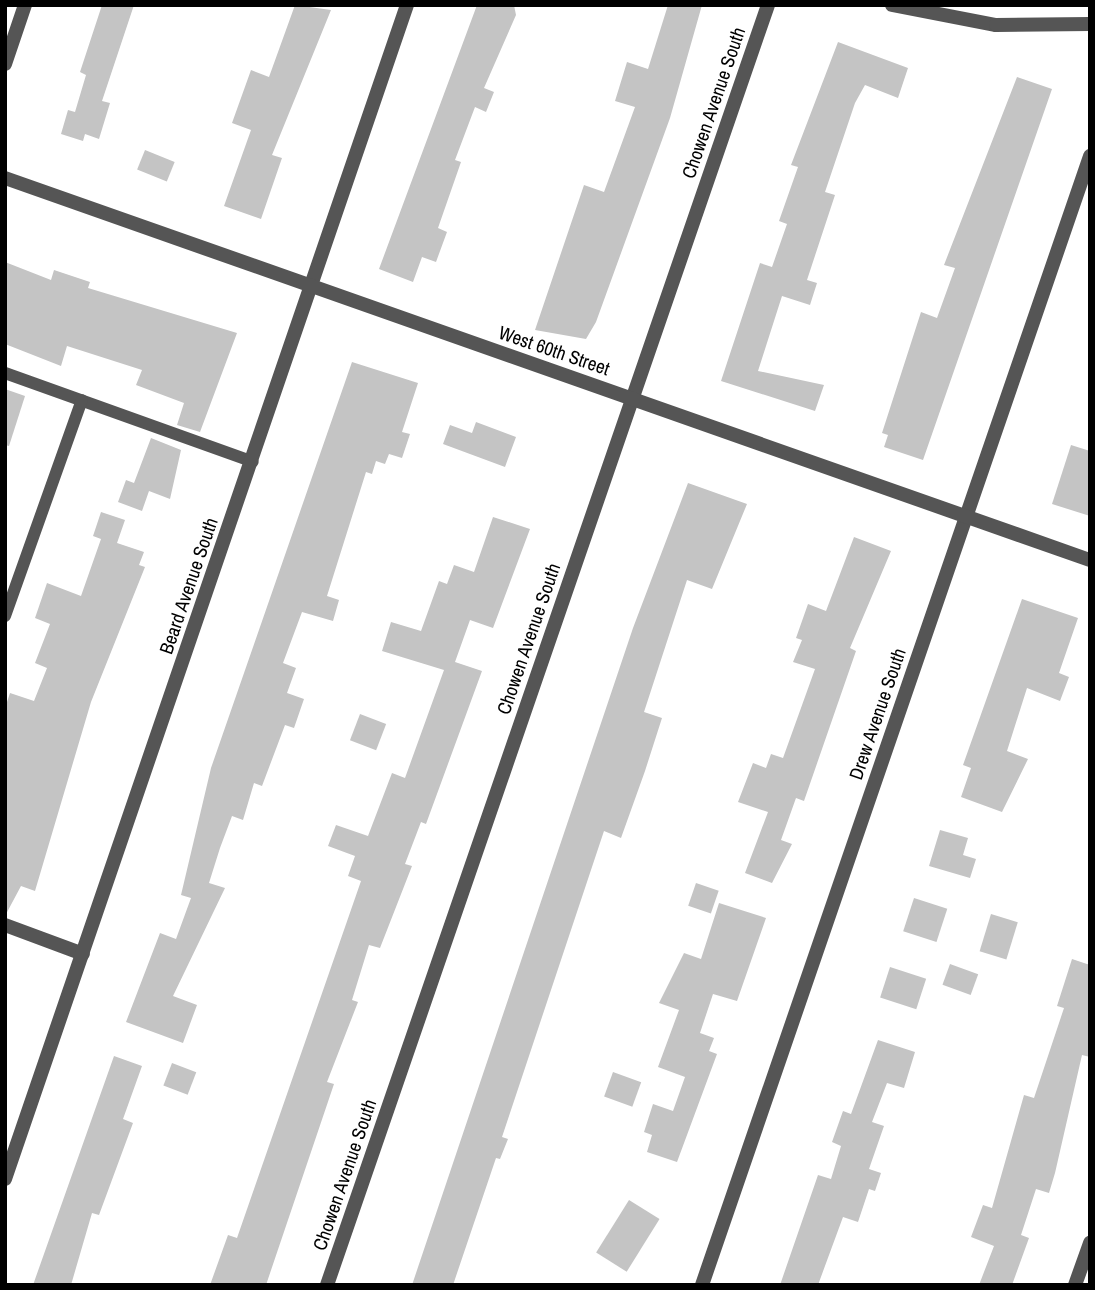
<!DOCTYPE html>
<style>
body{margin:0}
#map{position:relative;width:1095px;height:1290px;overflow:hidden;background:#fff;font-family:"Archivo Narrow",sans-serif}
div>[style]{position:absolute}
.building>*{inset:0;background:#c4c4c4;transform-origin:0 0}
.service>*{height:12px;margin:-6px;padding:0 6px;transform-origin:6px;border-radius:6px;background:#555}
.minor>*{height:14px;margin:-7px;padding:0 7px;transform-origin:7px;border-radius:7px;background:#555}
.tertiary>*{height:14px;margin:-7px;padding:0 7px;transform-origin:7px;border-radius:7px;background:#555}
span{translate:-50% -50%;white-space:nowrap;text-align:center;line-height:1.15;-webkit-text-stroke:5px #fff;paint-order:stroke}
.street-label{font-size:19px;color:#000}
.frame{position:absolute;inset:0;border:7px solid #000;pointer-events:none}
</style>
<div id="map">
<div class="building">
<i style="clip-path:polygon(102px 5px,134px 5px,102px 101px,110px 103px,99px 139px,85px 134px,83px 141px,61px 134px,68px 110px,75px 112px,86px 75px,80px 72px)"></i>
<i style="clip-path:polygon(295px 5px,331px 10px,272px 155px,282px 158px,261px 219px,224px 206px,251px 130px,232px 123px,251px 70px,269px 77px)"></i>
<i style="clip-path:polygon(477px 5px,514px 5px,516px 15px,484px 88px,494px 92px,486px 112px,475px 107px,455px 160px,461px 162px,438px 228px,447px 232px,436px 262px,422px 257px,413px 282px,379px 269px)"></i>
<i style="clip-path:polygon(668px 5px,702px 5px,670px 118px,596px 322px,586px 339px,535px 330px,584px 185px,604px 192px,635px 107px,615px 101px,627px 62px,648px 69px)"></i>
<i style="clip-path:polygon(838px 42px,908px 68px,898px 98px,865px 85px,855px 103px,825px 192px,835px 195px,807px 280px,817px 283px,810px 305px,782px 296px,758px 371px,824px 385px,815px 411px,721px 381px,760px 263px,772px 267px,787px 224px,779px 221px,798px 167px,791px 165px)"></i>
<i style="clip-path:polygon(1017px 77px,1052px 89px,923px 460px,884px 447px,888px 435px,882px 433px,921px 312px,937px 318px,955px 268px,944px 265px)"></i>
<i style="left:145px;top:150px;width:32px;height:21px;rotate:22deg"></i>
<i style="clip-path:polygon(5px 262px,51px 280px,54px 270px,90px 282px,88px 288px,237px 333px,200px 432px,177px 425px,184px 403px,136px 385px,142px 370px,67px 346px,61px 366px,5px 344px)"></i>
<i style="clip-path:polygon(352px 362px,418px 383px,402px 432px,410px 434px,402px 458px,389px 454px,385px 464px,376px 461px,372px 474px,366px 472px,327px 596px,339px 600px,333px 621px,302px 612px,283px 663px,296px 668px,287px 693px,304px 699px,294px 728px,285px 725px,262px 786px,254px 783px,243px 820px,232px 816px,220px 848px,209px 883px,225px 888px,173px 996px,197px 1005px,183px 1043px,126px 1022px,160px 933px,176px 939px,191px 898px,181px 895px,211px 768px)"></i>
<i style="clip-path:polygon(5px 389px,25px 396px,9px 446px,5px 445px)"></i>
<i style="clip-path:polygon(476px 422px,516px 437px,505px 467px,443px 444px,450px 425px,472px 433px)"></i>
<i style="clip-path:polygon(151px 438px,181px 450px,170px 499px,149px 491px,142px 511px,118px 502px,126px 480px,134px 483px)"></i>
<i style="clip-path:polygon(1071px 445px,1090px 451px,1090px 516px,1052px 504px)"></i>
<i style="clip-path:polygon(688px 483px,747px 504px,712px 589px,687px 580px,644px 712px,662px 718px,645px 771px,621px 838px,604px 831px,502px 1137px,508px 1139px,500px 1159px,496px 1158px,453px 1285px,412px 1285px,633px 628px)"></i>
<i style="clip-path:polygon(101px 512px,125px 520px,117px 543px,144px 552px,139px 565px,145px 567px,91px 702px,35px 891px,21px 886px,5px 916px,5px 708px,10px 693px,34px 701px,47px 668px,35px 663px,50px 624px,35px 618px,47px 583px,81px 596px,101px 539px,93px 536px)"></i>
<i style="clip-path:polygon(493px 517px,530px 529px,493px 628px,470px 620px,455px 662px,482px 671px,426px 824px,421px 822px,405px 864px,412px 866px,380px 948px,369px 945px,352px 1000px,358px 1002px,327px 1082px,334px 1084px,266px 1285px,210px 1285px,228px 1235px,237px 1238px,361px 881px,348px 876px,355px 856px,328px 846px,336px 825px,368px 836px,392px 773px,405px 778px,444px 670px,382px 651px,391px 622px,421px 631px,439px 581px,447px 584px,454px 565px,474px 572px)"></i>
<i style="clip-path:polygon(854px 537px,891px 551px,850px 648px,856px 651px,804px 801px,796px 798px,781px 840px,792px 844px,772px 883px,745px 873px,768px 812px,738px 802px,753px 763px,766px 768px,771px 754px,783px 758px,815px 669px,793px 662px,802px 640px,796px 638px,808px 604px,826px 611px)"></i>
<i style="clip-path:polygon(1022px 599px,1078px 618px,1059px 673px,1069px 677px,1060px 701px,1027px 688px,1007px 751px,1028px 759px,1002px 812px,961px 797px,971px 768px,963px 765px)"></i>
<i style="left:360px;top:714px;width:28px;height:28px;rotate:21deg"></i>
<i style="clip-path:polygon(940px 830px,968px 838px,963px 855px,976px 859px,970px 878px,929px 866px)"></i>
<i style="left:696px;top:883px;width:24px;height:24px;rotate:19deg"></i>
<i style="left:914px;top:898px;width:35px;height:35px;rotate:18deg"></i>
<i style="clip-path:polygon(719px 903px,766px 918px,737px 1001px,713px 994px,700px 1033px,714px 1038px,709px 1051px,717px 1054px,677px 1162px,647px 1152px,652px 1135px,644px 1132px,653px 1104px,673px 1111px,685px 1077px,658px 1067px,679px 1010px,659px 1003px,684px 953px,701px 959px)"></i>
<i style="left:991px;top:914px;width:28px;height:39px;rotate:17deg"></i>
<i style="clip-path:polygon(1072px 959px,1090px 965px,1090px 1057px,1082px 1055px,1055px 1173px,1049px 1193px,1036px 1189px,1021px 1235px,1029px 1238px,1012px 1285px,979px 1285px,994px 1246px,971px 1237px,983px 1205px,992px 1208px,1024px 1095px,1034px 1098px,1064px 1008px,1057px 1006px)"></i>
<i style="left:950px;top:964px;width:30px;height:22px;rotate:20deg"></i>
<i style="left:890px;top:967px;width:38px;height:32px;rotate:18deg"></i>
<i style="clip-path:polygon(878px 1040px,915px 1052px,904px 1088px,887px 1083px,872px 1122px,884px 1126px,869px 1169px,881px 1173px,875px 1191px,869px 1189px,858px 1222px,843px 1217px,818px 1285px,780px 1285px,818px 1175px,831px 1179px,841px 1146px,832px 1142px,843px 1111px,851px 1114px)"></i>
<i style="clip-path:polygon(114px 1056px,142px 1066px,123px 1119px,133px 1123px,99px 1215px,92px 1213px,71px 1285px,33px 1285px)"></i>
<i style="left:172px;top:1063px;width:26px;height:24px;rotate:21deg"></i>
<i style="left:613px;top:1072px;width:30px;height:26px;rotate:20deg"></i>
<i style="left:629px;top:1200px;width:36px;height:62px;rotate:32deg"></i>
</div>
<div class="service">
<i style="left:5px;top:373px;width:263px;rotate:19.7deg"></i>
<i style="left:5px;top:616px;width:229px;rotate:-70.4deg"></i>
</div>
<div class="minor">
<i style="left:892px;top:5px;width:106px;rotate:10.9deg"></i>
<i style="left:996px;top:25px;width:94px;rotate:-0.6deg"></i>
<i style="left:5px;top:64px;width:62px;rotate:-71.3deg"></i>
<i style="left:5px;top:925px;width:83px;rotate:20.4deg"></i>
<i style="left:5px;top:1179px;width:1241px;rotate:-71.1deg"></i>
<i style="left:327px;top:1285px;width:1354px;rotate:-70.99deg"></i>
<i style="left:702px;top:1285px;width:1194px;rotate:-71.03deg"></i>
<i style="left:1075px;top:1285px;width:45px;rotate:-70.3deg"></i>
</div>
<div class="tertiary">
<i style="left:5px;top:178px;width:1150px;rotate:19.4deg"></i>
</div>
<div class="street-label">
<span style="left:714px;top:103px;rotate:-71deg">Chowen Avenue South</span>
<span style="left:554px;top:351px;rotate:19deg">West 60th Street</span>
<span style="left:189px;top:586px;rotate:-71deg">Beard Avenue South</span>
<span style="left:529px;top:639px;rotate:-71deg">Chowen Avenue South</span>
<span style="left:878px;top:714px;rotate:-71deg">Drew Avenue South</span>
<span style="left:345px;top:1175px;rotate:-71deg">Chowen Avenue South</span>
</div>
<div class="frame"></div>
</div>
